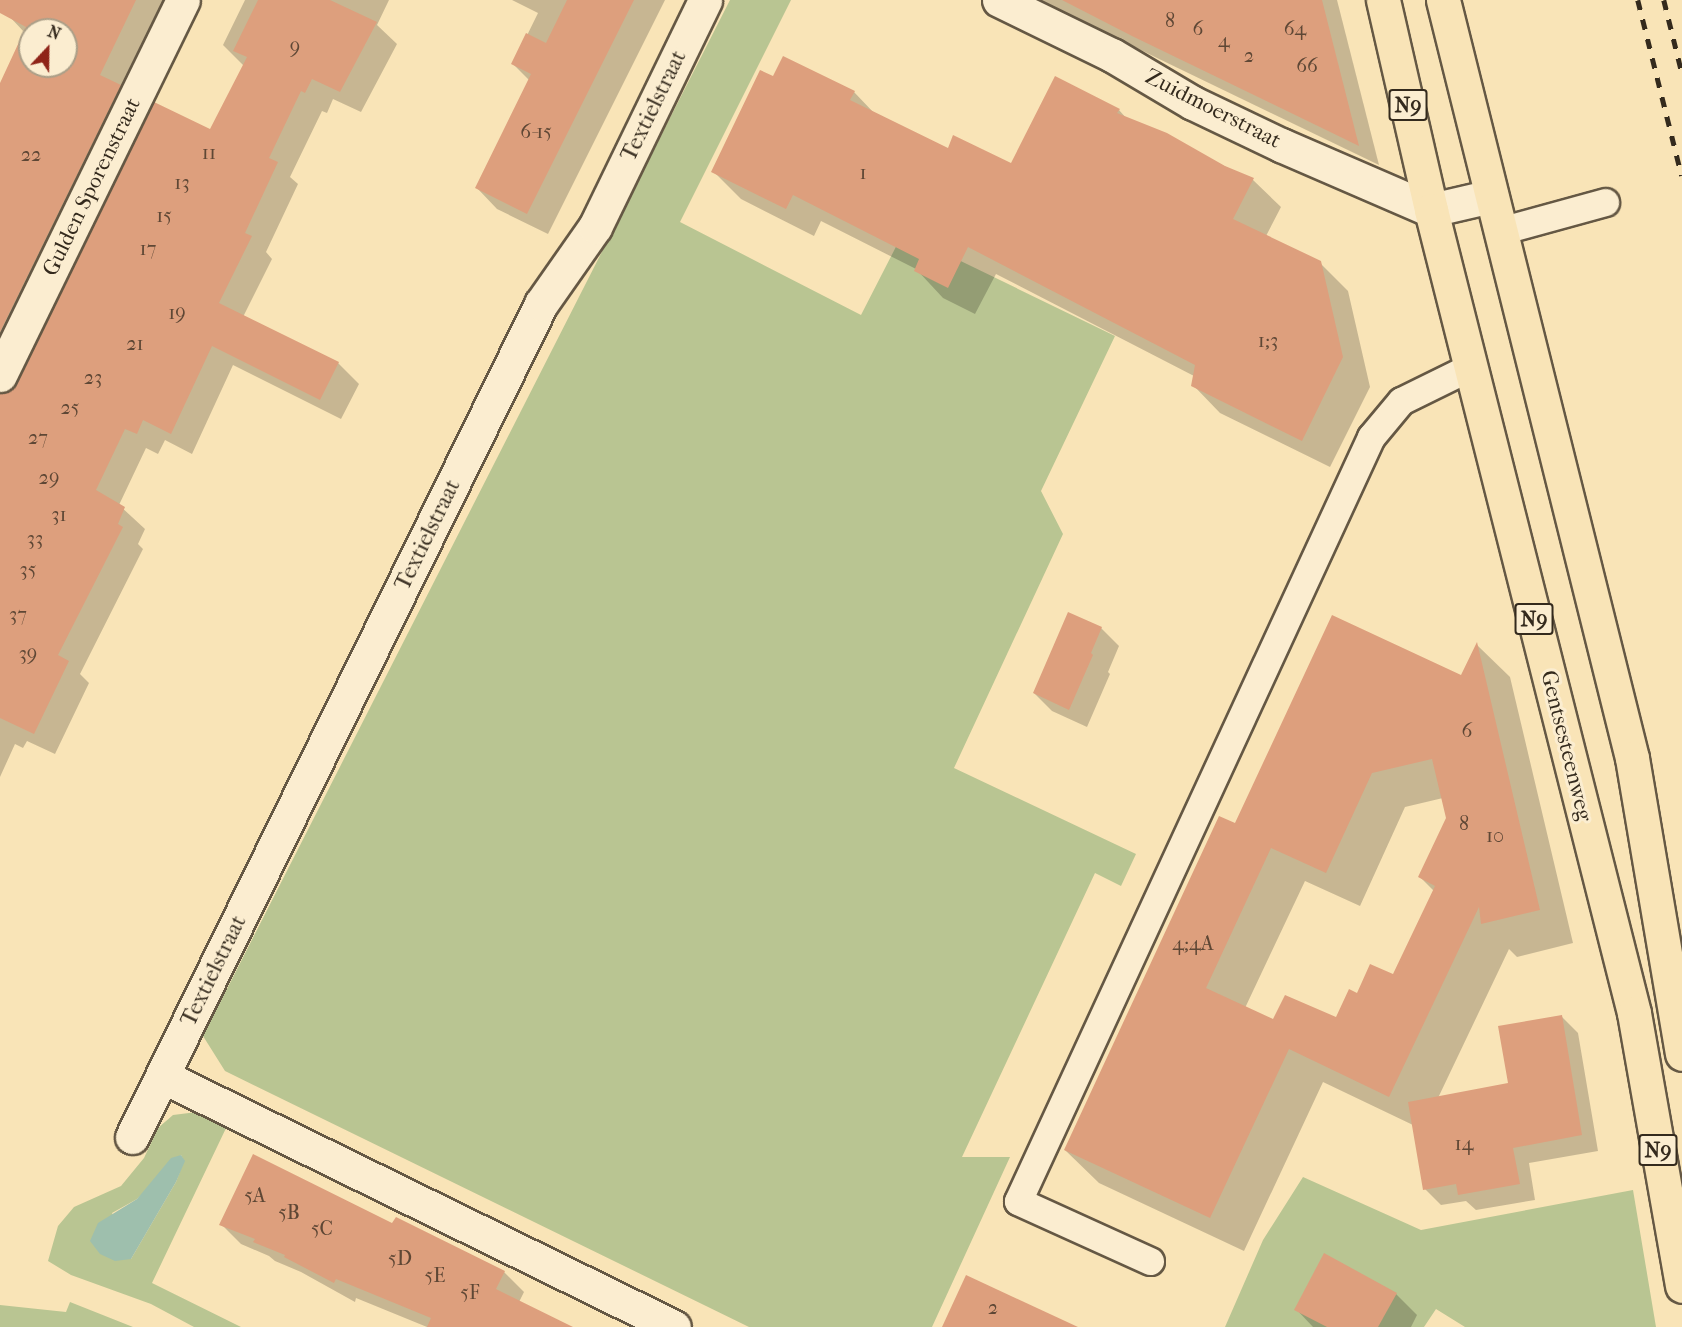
<!DOCTYPE html>
<style>
body{margin:0}
#map{position:relative;width:1682px;height:1327px;overflow:hidden;background:#f9e4b7;font-family:"IM FELL French Canon",serif}
div>[style]{position:absolute}
.green>*{inset:0;background:#b9c592}
.water>*{inset:0;background:#9ebfad}
.shadow>*{inset:0;background:#0003}
.building>*{inset:0;background:#dd9f7d}
.roads{filter:drop-shadow(2px 0 #655844) drop-shadow(-2px 0 #655844) drop-shadow(0 2px #655844) drop-shadow(0 -2px #655844)}
.lane>*{height:27px;margin:-13.5px;padding:0 13.5px;transform-origin:13.5px;border-radius:13.5px;background:#fbedd0}
.street>*{height:33px;margin:-16.5px;padding:0 16.5px;transform-origin:16.5px;border-radius:16.5px;background:#fbedd0}
.primary>*{height:33px;margin:-16.5px;padding:0 16.5px;transform-origin:16.5px;border-radius:16.5px;background:#f9e4b7}
.rail>*{height:4.5px;margin-top:-2.25px;transform-origin:0;background:repeating-linear-gradient(90deg,#342a1d 0 10px,transparent 0 20px)}
span{translate:-50% -50%;white-space:nowrap;text-align:center;line-height:1.15;-webkit-text-stroke:6px #fbedd0;paint-order:stroke}
.number-label{font-size:20px;color:#5e4735}
.number-label span{-webkit-text-stroke-width:0}
.shield-label span{padding:2px 4px;background:#fbedd0;border:2px solid;border-radius:4px;-webkit-text-stroke-width:0}
.shield-label{font-size:21px;color:#342a1d;font-weight:700}
.street-label{font-size:22px;color:#342a1d}
.north{position:absolute;left:18px;top:18px;width:60px;height:60px;box-sizing:border-box;background:#fbedd0;border:2px solid #ab9f88;border-radius:50%;rotate:22deg;font-size:16px;font-weight:700;line-height:24px;text-align:center;color:#342a1d}
.north::after{content:'';display:block;margin:auto;width:21px;height:27px;background:#8f2418;clip-path:polygon(50% 0,100% 100%,50% 72%,0 100%)}
</style>
<div id="map">
<div class="green">
<i style="clip-path:polygon(730px 0,791px 0,680px 222px,861px 315px,903px 233px,1115px 336px,1041px 491px,1063px 534px,954px 768px,1136px 854px,1121px 886px,1095px 873px,962px 1157px,1010px 1157px,932px 1327px,749px 1327px,225px 1071px,203px 1036px)"></i>
<i style="clip-path:polygon(evenodd,197px 1112px,228px 1124px,152px 1283px,241px 1327px,194px 1327px,151px 1304px,71px 1275px,48px 1261px,58px 1226px,74px 1207px,121px 1186px,144px 1158px,158px 1128px,173px 1115px,197px 1112px,181px 1155px,184px 1161px,176px 1182px,131px 1259px,112px 1213px,137px 1199px,181px 1155px)"></i>
<i style="clip-path:polygon(1303px 1177px,1421px 1230px,1633px 1190px,1656px 1327px,1465px 1327px,1436px 1309px,1424px 1327px,1225px 1327px,1263px 1240px)"></i>
<i style="clip-path:polygon(70px 1302px,133px 1327px,0 1327px,0 1305px,66px 1312px)"></i>
</div>
<div class="water">
<i style="clip-path:polygon(181px 1155px,185px 1161px,176px 1182px,131px 1259px,115px 1261px,100px 1254px,90px 1241px,98px 1223px,137px 1199px,171px 1158px)"></i>
</div>
<div class="shadow">
<i style="clip-path:polygon(evenodd,16px 0,168px 0,2px 395px,11px 392px,211px 131px,244px 66px,223px 45px,245px 0,389px 0,377px 25px,397px 44px,361px 112px,333px 99px,327px 113px,322px 111px,290px 177px,298px 184px,266px 252px,272px 259px,243px 317px,338px 363px,359px 384px,341px 419px,233px 365px,192px 454px,165px 440px,158px 454px,146px 448px,119px 505px,145px 529px,138px 544px,143px 549px,80px 674px,89px 683px,55px 754px,27px 741px,23px 748px,15px 744px,0 777px,0 87px,25px 33px,9px 16px,16px 0,30px 30px,66px 30px,66px 66px,30px 66px,30px 30px)"></i>
<i style="clip-path:polygon(512px 0,665px 0,548px 234px,497px 209px,477px 188px,529px 80px,513px 64px,538px 13px)"></i>
<i style="clip-path:polygon(1040px 0,1337px 0,1379px 165px,1155px 57px)"></i>
<i style="clip-path:polygon(774px 77px,854px 92px,875px 114px,948px 150px,1012px 165px,1119px 110px,1127px 119px,1253px 180px,1281px 207px,1266px 236px,1320px 263px,1348px 291px,1370px 387px,1330px 467px,1220px 413px,1193px 385px,1194px 376px,996px 274px,975px 314px,943px 298px,916px 269px,821px 221px,814px 236px,741px 199px,713px 171px)"></i>
<i style="clip-path:polygon(1101px 628px,1119px 646px,1108px 672px,1110px 674px,1087px 727px,1052px 711px,1034px 693px)"></i>
<i style="clip-path:polygon(evenodd,1477px 645px,1510px 677px,1573px 943px,1517px 957px,1509px 949px,1438px 1098px,1510px 1084px,1562px 1017px,1578px 1033px,1598px 1151px,1529px 1163px,1535px 1200px,1476px 1210px,1466px 1201px,1441px 1205px,1425px 1189px,1413px 1125px,1323px 1082px,1244px 1251px,1099px 1183px,1065px 1150px,1236px 825px,1462px 677px,1477px 645px,1443px 798px,1448px 819px,1420px 877px,1434px 891px,1393px 976px,1358px 995px,1337px 1019px,1274px 1021px,1245px 1008px,1305px 881px,1360px 906px,1405px 807px,1443px 798px)"></i>
<i style="clip-path:polygon(221px 1224px,393px 1225px,504px 1272px,524px 1292px,519px 1302px,569px 1327px,427px 1327px,356px 1298px,355px 1302px,301px 1272px,275px 1261px,269px 1256px,241px 1244px)"></i>
<i style="clip-path:polygon(1396px 1294px,1417px 1315px,1411px 1327px,1313px 1327px,1296px 1309px)"></i>
</div>
<div class="building">
<i style="clip-path:polygon(evenodd,0 0,136px 0,100px 75px,121px 85px,0 332px,0 83px,26px 27px,0 13px,0 0,30px 30px,66px 30px,66px 66px,30px 66px,30px 30px)"></i>
<i style="clip-path:polygon(258px 0,330px 0,377px 22px,340px 92px,312px 79px,305px 93px,301px 91px,269px 158px,278px 162px,245px 233px,252px 236px,219px 303px,339px 362px,320px 400px,212px 346px,171px 434px,143px 420px,137px 434px,125px 429px,96px 490px,125px 507px,118px 524px,123px 527px,58px 655px,69px 661px,34px 734px,0 718px,0 394px,10px 391px,17px 383px,154px 102px,210px 129px,247px 57px,233px 51px)"></i>
<i style="clip-path:polygon(567px 0,634px 0,527px 214px,475px 188px,531px 74px,511px 64px,526px 33px,546px 43px)"></i>
<i style="clip-path:polygon(1062px 0,1322px 0,1359px 146px,1132px 36px)"></i>
<i style="clip-path:polygon(783px 56px,855px 91px,850px 100px,948px 148px,953px 135px,1011px 163px,1055px 76px,1120px 109px,1117px 113px,1167px 133px,1225px 166px,1254px 178px,1233px 219px,1321px 261px,1343px 357px,1302px 441px,1191px 386px,1195px 365px,968px 247px,948px 288px,914px 271px,919px 259px,793px 195px,786px 209px,711px 172px,760px 70px,773px 76px)"></i>
<i style="clip-path:polygon(1068px 612px,1102px 627px,1091px 653px,1093px 655px,1069px 710px,1033px 693px)"></i>
<i style="clip-path:polygon(evenodd,1332px 615px,1461px 675px,1477px 642px,1540px 910px,1481px 924px,1479px 907px,1389px 1097px,1289px 1049px,1210px 1218px,1064px 1150px,1219px 816px,1235px 823px,1332px 615px,1432px 759px,1446px 818px,1418px 877px,1435px 886px,1393px 974px,1370px 964px,1357px 993px,1349px 989px,1336px 1017px,1285px 995px,1273px 1019px,1206px 988px,1271px 848px,1326px 873px,1372px 773px,1432px 759px)"></i>
<i style="clip-path:polygon(1562px 1015px,1582px 1135px,1513px 1148px,1520px 1184px,1458px 1195px,1456px 1184px,1423px 1190px,1408px 1102px,1508px 1083px,1498px 1026px)"></i>
<i style="clip-path:polygon(253px 1154px,392px 1223px,396px 1217px,505px 1271px,496px 1289px,573px 1327px,427px 1327px,431px 1318px,336px 1279px,334px 1283px,284px 1257px,285px 1255px,253px 1242px,255px 1239px,219px 1225px)"></i>
<i style="clip-path:polygon(1324px 1253px,1397px 1293px,1378px 1327px,1327px 1327px,1294px 1310px)"></i>
<i style="clip-path:polygon(966px 1275px,1078px 1327px,942px 1327px)"></i>
</div>
<div class="roads">
<div class="lane">
<i style="left:1500px;top:231px;width:109px;rotate:-15.4deg"></i>
<i style="left:1150px;top:1261px;width:145px;rotate:-155.6deg"></i>
<i style="left:1018px;top:1201px;width:842px;rotate:-65.2deg"></i>
<i style="left:1371px;top:437px;width:47px;rotate:-50.2deg"></i>
<i style="left:1401px;top:401px;width:77px;rotate:-26.2deg"></i>
</div>
<div class="street">
<i style="left:999px;top:0;width:126px;rotate:26deg"></i>
<i style="left:1112px;top:55px;width:94px;rotate:30.7deg"></i>
<i style="left:1193px;top:103px;width:98px;rotate:25.5deg"></i>
<i style="left:1281px;top:145px;width:163px;rotate:23.4deg"></i>
<i style="left:1431px;top:210px;width:62px;rotate:-13.1deg"></i>
<i style="left:0;top:375px;width:417px;rotate:-64deg"></i>
<i style="left:162px;top:1076px;width:570px;rotate:26.12deg"></i>
<i style="left:132px;top:1137px;width:928px;rotate:-63.85deg"></i>
<i style="left:541px;top:304px;width:94px;rotate:-55deg"></i>
<i style="left:595px;top:227px;width:252px;rotate:-64.1deg"></i>
</div>
<div class="primary">
<i style="left:1383px;top:0;width:215px;rotate:77.1deg"></i>
<i style="left:1431px;top:210px;width:828px;rotate:75.81deg"></i>
<i style="left:1634px;top:1013px;width:277px;rotate:80deg"></i>
<i style="left:1443px;top:0;width:781px;rotate:76deg"></i>
<i style="left:1632px;top:758px;width:300px;rotate:80.4deg"></i>
</div>
</div>
<div class="rail">
<i style="left:1638px;top:0;width:181px;rotate:76deg"></i>
<i style="left:1664px;top:0;width:75px;rotate:76.1deg"></i>
</div>
<div class="number-label">
<span style="left:1170px;top:20px">8</span>
<span style="left:1198px;top:28px">6</span>
<span style="left:1295px;top:28px">64</span>
<span style="left:1224px;top:40px">4</span>
<span style="left:295px;top:46px">9</span>
<span style="left:1249px;top:55px">2</span>
<span style="left:1307px;top:65px">66</span>
<span style="left:536px;top:131px">6-15</span>
<span style="left:209px;top:152px">11</span>
<span style="left:31px;top:154px">22</span>
<span style="left:863px;top:172px">1</span>
<span style="left:182px;top:182px">13</span>
<span style="left:164px;top:215px">15</span>
<span style="left:148px;top:248px">17</span>
<span style="left:177px;top:312px">19</span>
<span style="left:1268px;top:340px">1;3</span>
<span style="left:135px;top:343px">21</span>
<span style="left:93px;top:377px">23</span>
<span style="left:70px;top:407px">25</span>
<span style="left:38px;top:437px">27</span>
<span style="left:49px;top:477px">29</span>
<span style="left:59px;top:514px">31</span>
<span style="left:35px;top:538px">33</span>
<span style="left:28px;top:569px">35</span>
<span style="left:18px;top:614px">37</span>
<span style="left:28px;top:653px">39</span>
<span style="left:1467px;top:730px">6</span>
<span style="left:1464px;top:823px">8</span>
<span style="left:1495px;top:835px">10</span>
<span style="left:1193px;top:943px">4;4A</span>
<span style="left:1464px;top:1143px">14</span>
<span style="left:255px;top:1195px">5A</span>
<span style="left:289px;top:1212px">5B</span>
<span style="left:322px;top:1228px">5C</span>
<span style="left:400px;top:1258px">5D</span>
<span style="left:435px;top:1275px">5E</span>
<span style="left:470px;top:1292px">5F</span>
<span style="left:993px;top:1307px">2</span>
</div>
<div class="shield-label">
<span style="left:1408px;top:105px">N9</span>
<span style="left:1534px;top:619px">N9</span>
<span style="left:1658px;top:1150px">N9</span>
</div>
<div class="street-label">
<span style="left:654px;top:106px;rotate:-64deg">Textielstraat</span>
<span style="left:1213px;top:109px;rotate:27deg">Zuidmoerstraat</span>
<span style="left:92px;top:187px;rotate:-64deg">Gulden Sporenstraat</span>
<span style="left:428px;top:535px;rotate:-64deg">Textielstraat</span>
<span style="left:1566px;top:746px;rotate:76deg">Gentsesteenweg</span>
<span style="left:214px;top:971px;rotate:-64deg">Textielstraat</span>
</div>
<div class="north">N</div>
</div>
